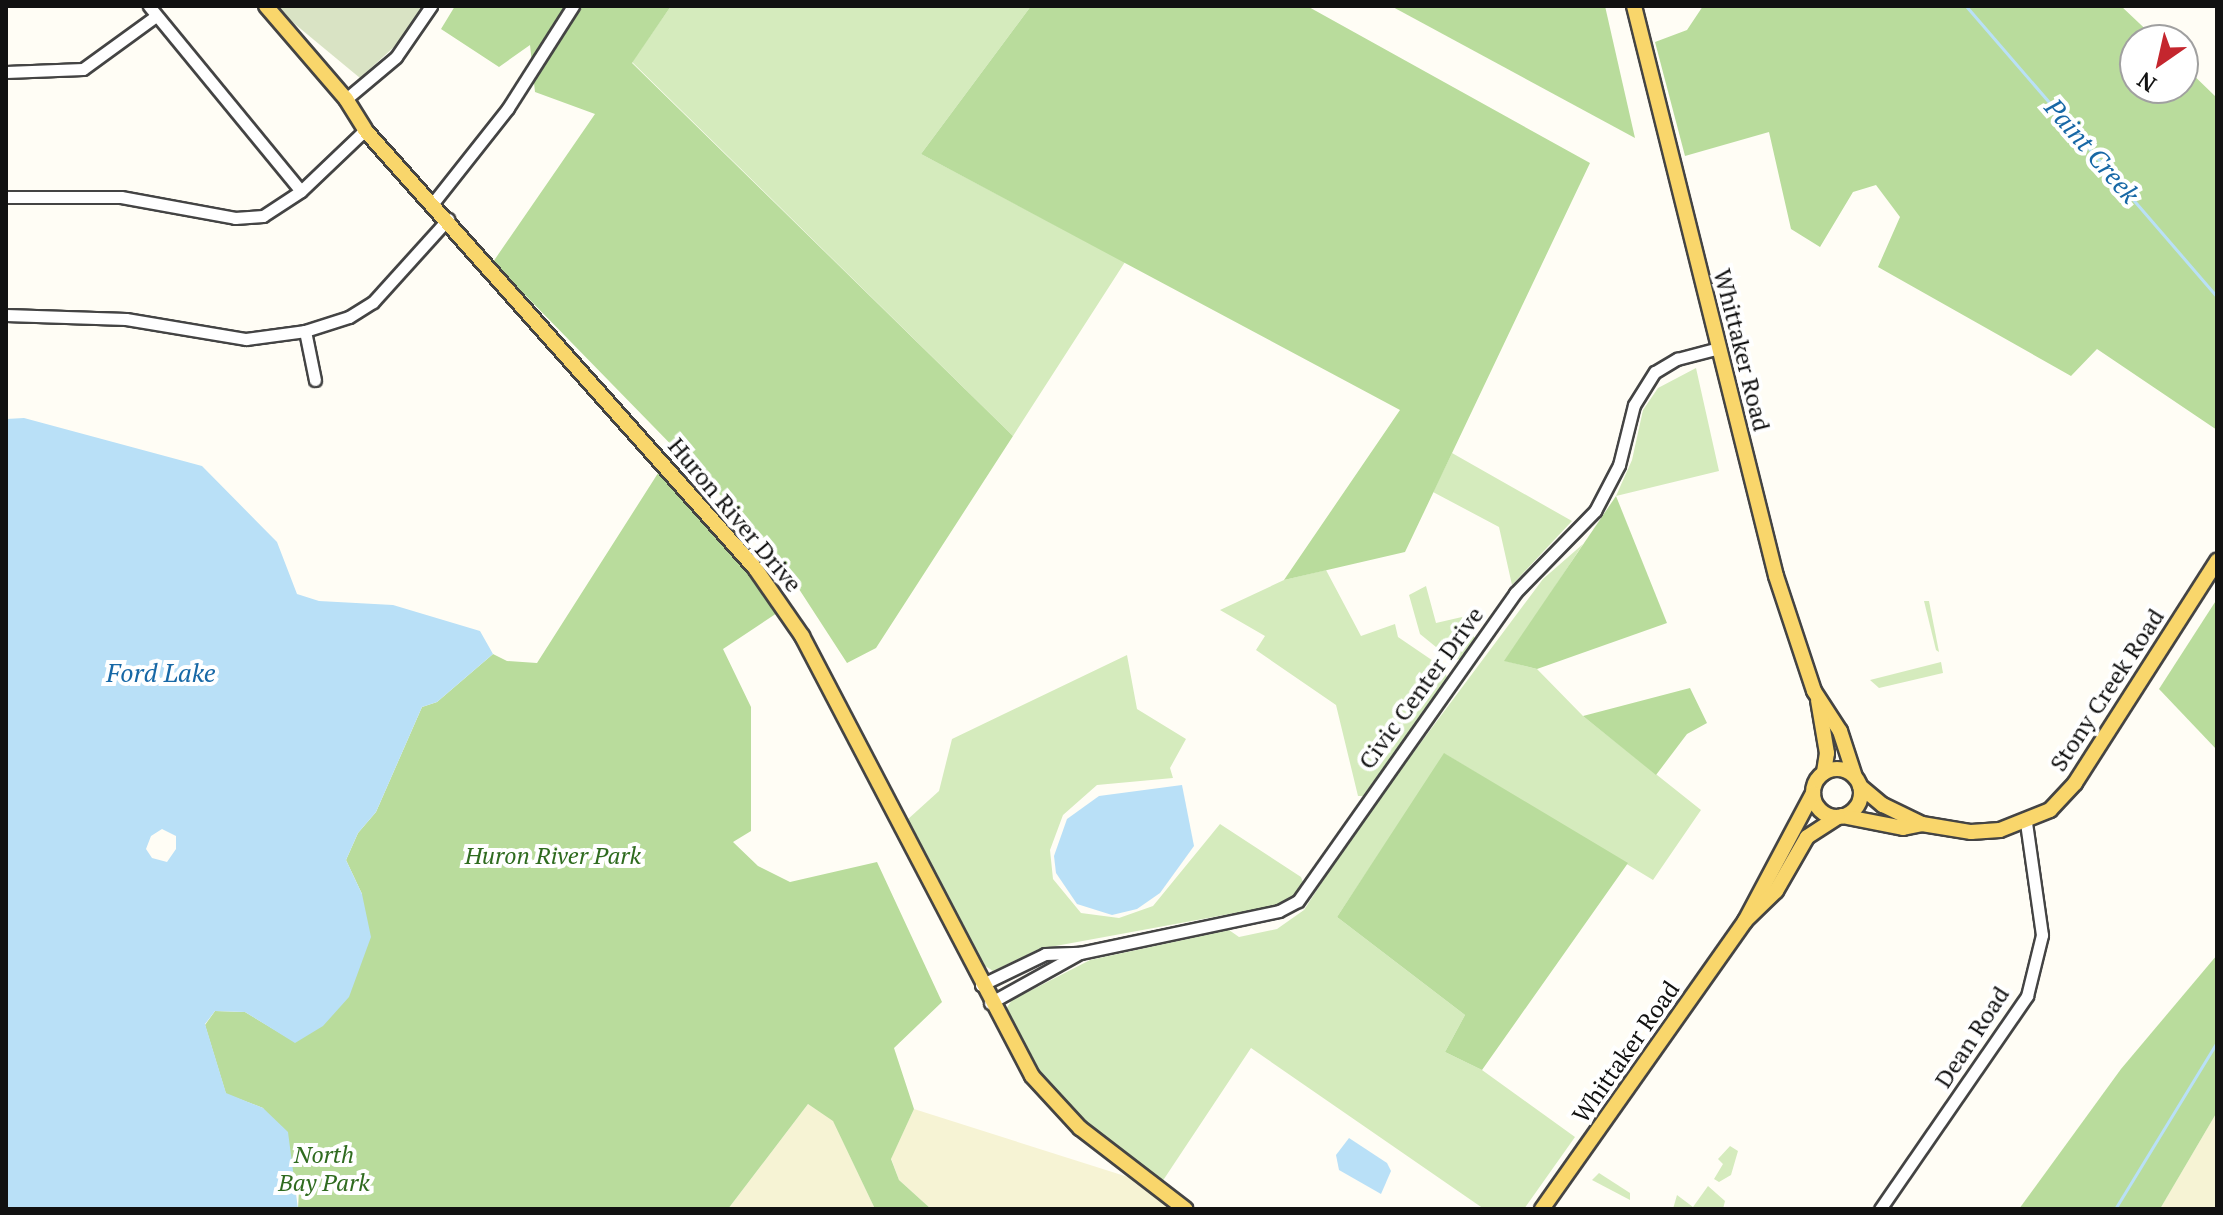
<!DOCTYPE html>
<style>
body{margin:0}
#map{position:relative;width:2223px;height:1215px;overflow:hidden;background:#fffdf5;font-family:"PT Serif",serif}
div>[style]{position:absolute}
.farmland>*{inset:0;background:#f6f3d4}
.green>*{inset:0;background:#d5ebbd}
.forest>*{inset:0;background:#b9dc9c}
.cemetery>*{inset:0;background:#d9e3c4}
.water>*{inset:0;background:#b9e0f7}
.stream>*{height:3px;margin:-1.5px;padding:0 1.5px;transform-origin:1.5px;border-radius:1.5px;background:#b9e0f7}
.roads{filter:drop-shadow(2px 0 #444) drop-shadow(-2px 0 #444) drop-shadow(0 2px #444) drop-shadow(0 -2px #444)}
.minor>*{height:11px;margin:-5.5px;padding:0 5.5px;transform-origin:5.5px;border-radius:5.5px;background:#fff}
.major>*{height:14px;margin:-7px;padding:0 7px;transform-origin:7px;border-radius:7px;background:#f9d66b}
.major>.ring{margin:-7px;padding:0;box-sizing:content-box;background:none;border:14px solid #f9d66b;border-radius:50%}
span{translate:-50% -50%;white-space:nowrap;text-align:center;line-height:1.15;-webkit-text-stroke:8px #fff;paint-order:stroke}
.street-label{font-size:24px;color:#111}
.park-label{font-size:24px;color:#2f6b1f;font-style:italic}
.water-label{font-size:26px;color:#1768a6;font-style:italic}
.frame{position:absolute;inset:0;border:8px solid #111;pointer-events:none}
.north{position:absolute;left:2119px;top:24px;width:80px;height:80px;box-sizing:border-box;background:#fff;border:2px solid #a0a0a0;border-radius:50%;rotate:214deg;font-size:22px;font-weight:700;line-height:32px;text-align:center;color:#111}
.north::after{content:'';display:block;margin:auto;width:28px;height:36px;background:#c4262e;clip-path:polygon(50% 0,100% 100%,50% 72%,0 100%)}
</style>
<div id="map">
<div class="farmland">
<i style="clip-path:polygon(808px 1104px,833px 1120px,875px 1209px,728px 1209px)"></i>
<i style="clip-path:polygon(914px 1109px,1128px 1177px,1172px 1209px,931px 1209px,899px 1180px,891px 1158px)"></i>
<i style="clip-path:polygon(2217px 1112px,2217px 1209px,2160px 1209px)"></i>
</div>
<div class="green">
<i style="clip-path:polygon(671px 6px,1031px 6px,921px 154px,1125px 262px,1013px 436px,632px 62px)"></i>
<i style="clip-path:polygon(1696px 368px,1719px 471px,1616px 496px,1632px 460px,1643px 410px,1658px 388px)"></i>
<i style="clip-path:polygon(1452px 453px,1572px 521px,1512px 585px,1499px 527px,1433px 492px)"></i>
<i style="clip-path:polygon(1583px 544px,1506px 661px,1537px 669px,1583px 716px,1701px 810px,1653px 880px,1445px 754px,1337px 917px,1465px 1015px,1445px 1052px,1482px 1070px,1575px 1137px,1524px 1209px,1484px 1209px,1251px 1048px,1160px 1185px,1082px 1124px,1036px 1068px,1006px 1009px,1012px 1000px,1090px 960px,1229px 930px,1239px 937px,1277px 929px,1304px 910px,1357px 828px,1543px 579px)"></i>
<i style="clip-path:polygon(1326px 570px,1361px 636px,1395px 624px,1398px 637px,1445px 669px,1447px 679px,1363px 796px,1358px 796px,1336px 705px,1256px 650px,1265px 636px,1220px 610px,1284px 580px)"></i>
<i style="clip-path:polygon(1426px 586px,1436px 623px,1462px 617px,1476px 640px,1463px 659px,1452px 660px,1420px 634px,1409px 595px)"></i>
<i style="clip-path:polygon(1924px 601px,1929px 601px,1939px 652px,1936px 650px)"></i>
<i style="clip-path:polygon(1127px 655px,1137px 709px,1186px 739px,1170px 768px,1173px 778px,1097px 785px,1063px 815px,1050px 850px,1053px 879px,1081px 913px,1119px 918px,1153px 906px,1220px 824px,1301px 877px,1304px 885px,1284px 904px,1039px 949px,993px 971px,979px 962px,907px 820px,939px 791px,952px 739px)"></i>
<i style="clip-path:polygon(1941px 662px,1943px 673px,1879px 688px,1870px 680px)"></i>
<i style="clip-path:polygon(1730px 1146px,1738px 1151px,1731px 1175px,1719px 1182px,1714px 1179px,1723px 1164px,1718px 1159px)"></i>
<i style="clip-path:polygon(1599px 1173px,1630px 1193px,1630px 1200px,1592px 1180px)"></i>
<i style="clip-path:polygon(1708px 1186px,1725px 1201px,1723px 1209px,1673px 1209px,1677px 1195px,1693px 1207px)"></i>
</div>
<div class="forest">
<i style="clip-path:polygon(455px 6px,671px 6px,632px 63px,1013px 436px,876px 648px,847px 663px,773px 549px,493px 262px,595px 114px,535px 92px,530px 45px,499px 67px,441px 29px)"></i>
<i style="clip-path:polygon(1031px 6px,1307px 6px,1590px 163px,1405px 552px,1284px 580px,1400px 410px,921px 154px)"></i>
<i style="clip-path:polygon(1391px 6px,1605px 6px,1635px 138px)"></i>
<i style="clip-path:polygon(1703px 6px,2121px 6px,2157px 40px,2135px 40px,2135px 88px,2183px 88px,2183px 65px,2217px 98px,2217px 430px,2097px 349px,2071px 376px,1878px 267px,1900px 217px,1876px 185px,1853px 192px,1820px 247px,1791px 229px,1769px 132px,1685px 156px,1655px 42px,1687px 30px)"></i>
<i style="clip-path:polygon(660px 470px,780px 611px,723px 649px,751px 707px,751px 831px,733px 842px,758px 866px,790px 882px,877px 862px,942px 1002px,894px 1048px,914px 1109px,891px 1159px,899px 1180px,931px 1209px,875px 1209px,833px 1121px,808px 1104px,728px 1209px,298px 1209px,299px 1189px,263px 1108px,226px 1094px,205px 1025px,215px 1011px,245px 1012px,295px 1042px,362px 894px,346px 860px,358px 833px,376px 812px,422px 707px,437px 702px,493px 654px,507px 661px,537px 663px)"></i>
<i style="clip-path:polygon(1616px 496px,1667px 623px,1537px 669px,1504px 661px)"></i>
<i style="clip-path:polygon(2217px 599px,2217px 750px,2159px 689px)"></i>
<i style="clip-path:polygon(1690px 688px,1707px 723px,1687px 734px,1656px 775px,1583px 716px)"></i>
<i style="clip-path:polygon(1444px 753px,1628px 863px,1482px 1070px,1445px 1052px,1465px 1015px,1337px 917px)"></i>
<i style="clip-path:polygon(2217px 955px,2217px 1112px,2160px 1209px,2019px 1209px,2121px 1069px)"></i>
</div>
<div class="cemetery">
<i style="clip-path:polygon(273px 6px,423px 6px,395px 46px,360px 78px)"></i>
</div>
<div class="water">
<i style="clip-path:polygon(evenodd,24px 418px,202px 466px,277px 542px,297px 594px,319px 601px,393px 605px,480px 631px,493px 654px,437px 702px,422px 707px,376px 812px,358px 833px,346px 860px,362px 894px,371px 937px,349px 997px,323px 1026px,295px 1043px,245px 1012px,215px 1011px,205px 1024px,226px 1093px,263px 1108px,288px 1132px,298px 1209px,6px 1209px,6px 419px,24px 418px,162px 829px,176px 836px,176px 849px,167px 862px,152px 858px,146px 849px,151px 836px,162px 829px)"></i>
<i style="clip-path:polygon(1182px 785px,1194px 846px,1160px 893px,1137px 909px,1112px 915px,1077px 904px,1056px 873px,1054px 856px,1067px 819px,1099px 796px)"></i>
<i style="clip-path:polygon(1349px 1138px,1387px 1163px,1391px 1171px,1381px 1194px,1339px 1170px,1336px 1155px)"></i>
</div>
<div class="stream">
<i style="left:1966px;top:6px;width:384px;rotate:49.2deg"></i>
<i style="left:2115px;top:1209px;width:196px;rotate:-58.6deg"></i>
</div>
<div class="roads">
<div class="minor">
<i style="left:149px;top:6px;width:239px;rotate:50.6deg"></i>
<i style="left:6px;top:72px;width:77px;rotate:-2.2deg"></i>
<i style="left:83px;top:69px;width:90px;rotate:-36deg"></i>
<i style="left:346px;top:99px;width:65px;rotate:-40deg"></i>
<i style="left:396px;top:57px;width:62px;rotate:-55.5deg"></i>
<i style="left:6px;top:197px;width:115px"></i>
<i style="left:121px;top:197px;width:116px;rotate:10.4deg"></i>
<i style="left:235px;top:218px;width:28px;rotate:-4deg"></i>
<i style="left:263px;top:216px;width:45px;rotate:-33.3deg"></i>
<i style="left:301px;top:191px;width:88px;rotate:-43.6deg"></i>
<i style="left:433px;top:203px;width:121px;rotate:-51.7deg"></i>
<i style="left:508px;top:108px;width:121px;rotate:-57.5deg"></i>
<i style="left:6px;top:315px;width:120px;rotate:1.9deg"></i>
<i style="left:126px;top:319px;width:122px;rotate:9.5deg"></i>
<i style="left:246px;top:339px;width:60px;rotate:-7.7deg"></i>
<i style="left:305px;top:331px;width:46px;rotate:-17.7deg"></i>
<i style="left:349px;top:317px;width:28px;rotate:-32deg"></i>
<i style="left:373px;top:302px;width:112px;rotate:-47.9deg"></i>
<i style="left:305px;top:331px;width:50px;rotate:78.5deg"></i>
<i style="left:981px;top:985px;width:71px;rotate:-25.8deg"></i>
<i style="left:1045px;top:954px;width:35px;rotate:-2deg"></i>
<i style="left:1080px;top:953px;width:203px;rotate:-11.9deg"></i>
<i style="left:1279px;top:911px;width:21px;rotate:-28deg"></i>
<i style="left:1298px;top:901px;width:377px;rotate:-54.8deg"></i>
<i style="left:1515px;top:593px;width:115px;rotate:-45.7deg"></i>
<i style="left:1595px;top:511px;width:52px;rotate:-62.4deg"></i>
<i style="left:1619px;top:465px;width:62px;rotate:-76deg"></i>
<i style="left:1634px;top:405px;width:39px;rotate:-58deg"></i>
<i style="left:1655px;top:372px;width:26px;rotate:-31deg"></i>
<i style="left:1677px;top:359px;width:43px;rotate:-14.7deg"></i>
<i style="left:990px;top:1003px;width:103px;rotate:-29.1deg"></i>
<i style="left:1880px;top:1209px;width:259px;rotate:-55.4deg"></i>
<i style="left:2027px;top:996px;width:63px;rotate:-76.2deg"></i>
<i style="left:2042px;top:935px;width:114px;rotate:-98.1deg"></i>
</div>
<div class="major">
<i style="left:266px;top:6px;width:123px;rotate:49.3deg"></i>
<i style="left:346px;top:99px;width:36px;rotate:58deg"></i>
<i style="left:365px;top:130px;width:586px;rotate:48.32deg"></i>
<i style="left:755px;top:568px;width:83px;rotate:55.3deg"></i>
<i style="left:802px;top:636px;width:496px;rotate:62.4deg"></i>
<i style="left:1032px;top:1076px;width:71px;rotate:47.3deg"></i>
<i style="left:1080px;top:1128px;width:133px;rotate:37.6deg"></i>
<i style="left:1634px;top:6px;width:587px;rotate:76.01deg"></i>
<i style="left:1776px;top:576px;width:121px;rotate:71.7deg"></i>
<i style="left:1814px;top:691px;width:48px;rotate:57deg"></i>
<i style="left:1840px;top:731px;width:48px;rotate:71.9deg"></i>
<i style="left:1818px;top:700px;width:54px;rotate:80.4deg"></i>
<i style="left:1827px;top:753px;width:20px;rotate:99deg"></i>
<i class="ring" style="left:1813px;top:769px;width:34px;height:34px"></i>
<i style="left:1860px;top:786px;width:30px;rotate:40deg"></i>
<i style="left:1883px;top:805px;width:43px;rotate:26deg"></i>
<i style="left:1922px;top:824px;width:50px;rotate:9.3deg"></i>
<i style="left:1971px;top:832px;width:29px;rotate:-4deg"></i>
<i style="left:2000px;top:830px;width:54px;rotate:-21.8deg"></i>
<i style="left:2050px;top:810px;width:37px;rotate:-47deg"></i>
<i style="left:2075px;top:783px;width:264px;rotate:-57.4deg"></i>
<i style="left:1842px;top:816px;width:62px;rotate:11.1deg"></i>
<i style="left:1903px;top:828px;width:19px;rotate:-12deg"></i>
<i style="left:1745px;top:921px;width:145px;rotate:-62deg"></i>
<i style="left:1542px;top:1209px;width:352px;rotate:-54.8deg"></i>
<i style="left:1745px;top:921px;width:43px;rotate:-44.1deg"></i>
<i style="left:1776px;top:891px;width:62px;rotate:-60.1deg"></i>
<i style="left:1807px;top:837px;width:37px;rotate:-33deg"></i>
</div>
</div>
<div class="street-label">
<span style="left:1742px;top:350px;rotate:76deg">Whittaker Road</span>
<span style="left:735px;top:515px;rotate:50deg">Huron River Drive</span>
<span style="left:1421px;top:688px;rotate:-54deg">Civic Center Drive</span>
<span style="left:2107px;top:690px;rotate:-57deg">Stony Creek Road</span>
<span style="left:1972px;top:1037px;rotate:-57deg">Dean Road</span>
<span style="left:1626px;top:1052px;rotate:-55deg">Whittaker Road</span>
</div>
<div class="park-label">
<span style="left:553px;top:856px">Huron River Park</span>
<span style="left:324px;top:1169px">North<br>Bay Park</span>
</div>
<div class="water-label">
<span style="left:2092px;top:151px;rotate:49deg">Paint Creek</span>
<span style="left:161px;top:673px">Ford Lake</span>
</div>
<div class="frame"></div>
<div class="north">N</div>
</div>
